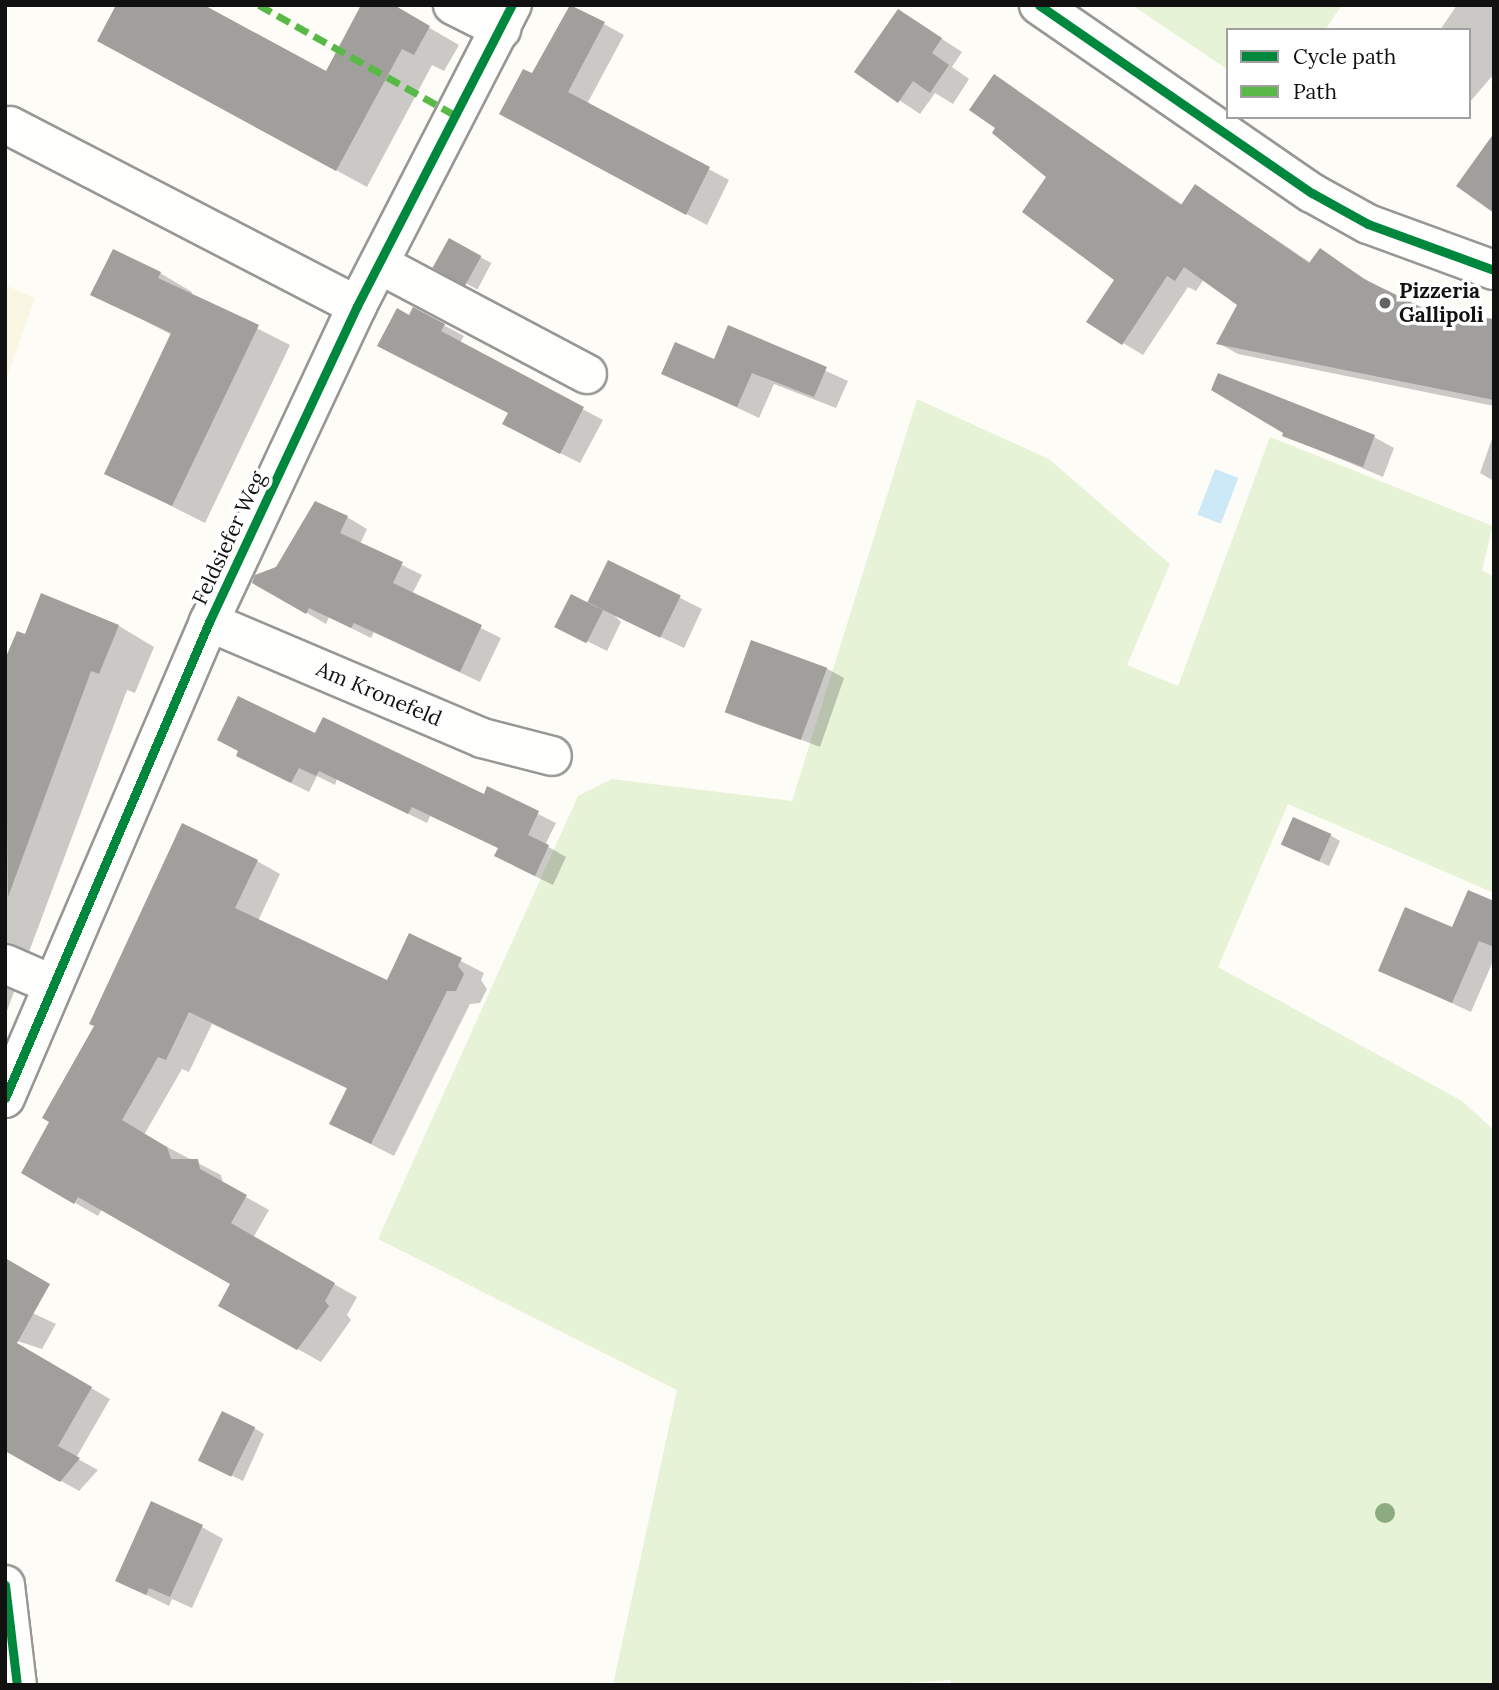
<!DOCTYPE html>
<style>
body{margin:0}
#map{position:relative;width:1499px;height:1690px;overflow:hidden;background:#fdfcf7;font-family:Lora,serif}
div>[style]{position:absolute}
.farmland>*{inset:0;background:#f9f7e4}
.green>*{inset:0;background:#e7f3d7}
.water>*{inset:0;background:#cde8f7;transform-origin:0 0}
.shadow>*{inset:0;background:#0003;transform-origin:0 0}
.building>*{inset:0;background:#a19f9c;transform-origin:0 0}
.roads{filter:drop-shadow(2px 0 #979795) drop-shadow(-2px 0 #979795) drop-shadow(0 2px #979795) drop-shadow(0 -2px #979795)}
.minor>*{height:38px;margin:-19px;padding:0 19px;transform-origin:19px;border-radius:19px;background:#fffffe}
.quiet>*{height:7px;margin-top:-3.5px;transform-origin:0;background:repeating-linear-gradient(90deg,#58b947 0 14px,transparent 0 21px)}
.cycleway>*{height:9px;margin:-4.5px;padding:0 4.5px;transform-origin:4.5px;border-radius:4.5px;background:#00873e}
.trees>*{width:20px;height:20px;margin:-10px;border-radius:50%;background:#8cac80}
.dots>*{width:19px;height:19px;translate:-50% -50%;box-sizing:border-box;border:4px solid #fff;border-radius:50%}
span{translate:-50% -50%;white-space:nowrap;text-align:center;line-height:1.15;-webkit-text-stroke:7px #fff;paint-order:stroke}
.poi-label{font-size:21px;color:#111;font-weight:700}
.left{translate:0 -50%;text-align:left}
.street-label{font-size:21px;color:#111}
.frame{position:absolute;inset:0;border:7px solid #111;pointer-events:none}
.legend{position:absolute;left:1226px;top:28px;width:245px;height:91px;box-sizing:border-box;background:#fff;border:2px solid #a0a0a0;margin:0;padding:9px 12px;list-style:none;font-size:21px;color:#111}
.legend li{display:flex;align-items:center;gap:14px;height:35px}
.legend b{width:35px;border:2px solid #a0a0a0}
</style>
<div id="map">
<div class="farmland">
<i style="clip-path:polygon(5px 285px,35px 298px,5px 383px)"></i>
</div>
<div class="green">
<i style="clip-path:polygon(1132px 5px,1342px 5px,1325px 30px,1228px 30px,1228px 70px)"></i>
<i style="clip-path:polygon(917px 399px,1049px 459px,1170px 564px,1127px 665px,1178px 686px,1270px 437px,1493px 526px,1482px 570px,1494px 577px,1494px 893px,1288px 804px,1218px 967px,1462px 1101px,1494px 1130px,1494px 1685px,951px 1685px,951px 1680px,878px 1685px,613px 1685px,677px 1390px,378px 1239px,578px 796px,612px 779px,792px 801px)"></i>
</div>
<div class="water">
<i style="left:1215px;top:469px;width:25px;height:49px;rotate:21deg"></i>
</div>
<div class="shadow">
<i style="clip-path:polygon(390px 5px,459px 45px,444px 71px,432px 65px,367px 187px,129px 58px,327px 73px)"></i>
<i style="clip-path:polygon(1457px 5px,1494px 5px,1494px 74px,1469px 103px,1469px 30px,1440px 30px)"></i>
<i style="clip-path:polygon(899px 11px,962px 52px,952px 67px,969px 79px,953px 104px,935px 93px,920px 114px,857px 72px)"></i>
<i style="clip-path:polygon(604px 24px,624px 35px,587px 104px,729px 180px,707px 225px,521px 125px,533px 76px)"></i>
<i style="clip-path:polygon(995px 77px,1183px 205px,1196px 186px,1311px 263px,1320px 250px,1376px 286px,1427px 311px,1466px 320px,1468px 315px,1494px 320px,1494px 406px,1238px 354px,1218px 343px,1240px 304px,1204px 279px,1196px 291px,1188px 287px,1143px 355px,1123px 343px,1116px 279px,1049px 177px,998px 127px)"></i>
<i style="left:450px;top:241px;width:47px;height:30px;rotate:28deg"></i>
<i style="clip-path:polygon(160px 273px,192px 292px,191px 295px,290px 345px,205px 523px,106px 473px,172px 335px,93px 294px)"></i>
<i style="clip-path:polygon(414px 309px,464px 336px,460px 343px,603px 420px,580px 463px,524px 435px,510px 414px,410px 317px)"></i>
<i style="clip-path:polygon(729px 327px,848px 381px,836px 408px,774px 384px,759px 418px,663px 373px,715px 361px)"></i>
<i style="clip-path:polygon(1494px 433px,1494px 481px,1480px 473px)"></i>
<i style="clip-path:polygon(1284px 435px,1374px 437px,1394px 448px,1383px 477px)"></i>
<i style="clip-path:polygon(347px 517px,367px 529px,360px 544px,422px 575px,412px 594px,501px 638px,480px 682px,374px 632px,371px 638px,329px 617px,326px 624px,254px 582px)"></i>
<i style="clip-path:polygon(609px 562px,702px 609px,684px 648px,614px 615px,621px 622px,607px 651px,557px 626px,597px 609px)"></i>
<i style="clip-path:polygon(42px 595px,119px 626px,154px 647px,135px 693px,127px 690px,5px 1016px,5px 688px)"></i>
<i style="clip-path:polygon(826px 668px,844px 678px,820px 747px,732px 713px)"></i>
<i style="clip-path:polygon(316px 736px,485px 796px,488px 789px,556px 823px,545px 845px,566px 857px,553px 885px,514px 866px,500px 849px,430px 816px,427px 823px,337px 779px,335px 785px,317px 776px,309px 792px,256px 766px)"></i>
<i style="clip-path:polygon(1330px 835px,1340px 841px,1329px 866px,1294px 850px)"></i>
<i style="clip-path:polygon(257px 861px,280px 874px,258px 921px,388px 982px,410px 935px,484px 973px,481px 980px,487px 989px,480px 1003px,470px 1004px,394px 1156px,331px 1124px,348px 1089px,212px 1024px,189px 1072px,182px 1069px,144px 1135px,221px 1175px,223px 1184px,269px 1210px,253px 1238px,357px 1297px,347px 1315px,351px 1320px,321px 1362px,220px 1306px,233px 1283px,102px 1209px,98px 1216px,23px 1173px)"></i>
<i style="clip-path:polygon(1494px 903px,1494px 959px,1471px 1012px,1380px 970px)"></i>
<i style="clip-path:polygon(5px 1300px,56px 1324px,42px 1349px,5px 1337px)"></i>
<i style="clip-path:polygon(38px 1357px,110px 1399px,76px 1458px,98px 1470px,79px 1491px,5px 1449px)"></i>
<i style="clip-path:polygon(254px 1428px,264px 1434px,243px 1481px,212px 1466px)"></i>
<i style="clip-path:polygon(202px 1527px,223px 1539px,192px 1608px,172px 1599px,169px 1606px,118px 1581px)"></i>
</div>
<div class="building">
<i style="clip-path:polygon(116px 5px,204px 5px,326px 71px,361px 5px,394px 5px,430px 26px,414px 55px,402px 49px,336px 171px,97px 41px)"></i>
<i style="clip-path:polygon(570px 5px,605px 22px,568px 92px,710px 167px,686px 215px,499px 114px,523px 69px,532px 73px)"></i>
<i style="clip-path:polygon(898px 9px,942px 38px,932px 53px,949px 65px,930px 93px,913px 81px,898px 103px,854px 72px)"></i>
<i style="clip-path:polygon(994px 74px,1181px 205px,1195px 184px,1309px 263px,1320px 248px,1364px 279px,1427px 310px,1494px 319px,1494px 400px,1216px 344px,1237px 305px,1184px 267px,1175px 281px,1167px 276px,1122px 345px,1086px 322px,1114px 280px,1022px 212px,1046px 177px,992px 133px,995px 128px,969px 110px)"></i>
<i style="clip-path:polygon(1494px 133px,1494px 213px,1456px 186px)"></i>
<i style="left:449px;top:238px;width:37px;height:34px;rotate:29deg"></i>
<i style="clip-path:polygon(113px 249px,161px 272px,158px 278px,259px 325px,172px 506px,104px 474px,171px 333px,90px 295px)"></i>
<i style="clip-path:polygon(413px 307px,445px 324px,441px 331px,584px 407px,560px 454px,502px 424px,508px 413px,377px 346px,397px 308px,409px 315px)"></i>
<i style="clip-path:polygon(728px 325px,827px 367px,814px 397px,752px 373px,737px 407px,661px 374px,675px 342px,714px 359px)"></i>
<i style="clip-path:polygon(1218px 373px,1375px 435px,1363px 467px,1282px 436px,1283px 433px,1211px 390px)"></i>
<i style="clip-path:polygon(315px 501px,348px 516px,340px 533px,403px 562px,393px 583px,482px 625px,460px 672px,354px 623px,351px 628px,309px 608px,306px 614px,252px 583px,255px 575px,276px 567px)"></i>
<i style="left:608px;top:560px;width:81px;height:47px;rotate:26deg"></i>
<i style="clip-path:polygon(41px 593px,119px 625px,99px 674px,91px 671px,8px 897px,5px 659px,17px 631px,25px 634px)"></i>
<i style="left:571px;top:594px;width:36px;height:37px;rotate:27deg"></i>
<i style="left:751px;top:640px;width:81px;height:77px;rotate:20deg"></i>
<i style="clip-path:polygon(238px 696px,315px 733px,323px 717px,484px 794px,487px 786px,539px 811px,528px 835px,549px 845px,535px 876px,494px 856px,498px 848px,412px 807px,408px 814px,319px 771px,316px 776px,299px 768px,291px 783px,236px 756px,238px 751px,217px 740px)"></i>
<i style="left:1293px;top:817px;width:42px;height:30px;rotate:24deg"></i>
<i style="clip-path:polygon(182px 823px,258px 860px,235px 908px,387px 980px,409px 933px,462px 958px,458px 966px,464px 974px,456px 991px,447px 991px,371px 1144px,329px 1124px,347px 1088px,189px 1012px,166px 1060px,158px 1057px,122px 1120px,167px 1147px,171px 1159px,198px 1159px,200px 1169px,247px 1195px,231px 1223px,335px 1283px,325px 1301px,329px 1306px,297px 1350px,218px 1306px,230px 1284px,78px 1197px,74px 1204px,21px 1173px,49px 1122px,42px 1118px,94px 1026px,89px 1024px)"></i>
<i style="clip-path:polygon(1468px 890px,1494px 901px,1494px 947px,1479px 941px,1452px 1003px,1378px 971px,1405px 907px,1452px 927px)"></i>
<i style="clip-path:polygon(5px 1258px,50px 1284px,17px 1343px,92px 1387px,58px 1446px,80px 1458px,60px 1482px,5px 1451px)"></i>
<i style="left:222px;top:1411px;width:37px;height:55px;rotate:26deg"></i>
<i style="clip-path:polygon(151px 1501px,203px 1525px,170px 1597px,149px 1588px,146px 1595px,115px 1581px)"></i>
</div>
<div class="roads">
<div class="minor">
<i style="left:453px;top:5px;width:54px;rotate:26.6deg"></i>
<i style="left:1039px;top:5px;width:331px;rotate:34.6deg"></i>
<i style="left:1312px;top:193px;width:64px;rotate:29deg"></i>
<i style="left:1368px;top:224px;width:134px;rotate:20.1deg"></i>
<i style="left:10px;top:126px;width:391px;rotate:27.4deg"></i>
<i style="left:381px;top:265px;width:233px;rotate:27.9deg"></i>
<i style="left:209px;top:622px;width:297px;rotate:23deg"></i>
<i style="left:482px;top:738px;width:72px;rotate:14.4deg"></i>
<i style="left:5px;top:964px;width:50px;rotate:23.5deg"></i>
<i style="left:5px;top:1098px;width:518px;rotate:-66.8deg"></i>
<i style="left:209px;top:622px;width:349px;rotate:-64.9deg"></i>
<i style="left:357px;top:306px;width:339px;rotate:-62.8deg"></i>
<i style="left:5px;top:1585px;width:101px;rotate:83.2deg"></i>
</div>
</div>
<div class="quiet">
<i style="left:259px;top:5px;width:227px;rotate:29.3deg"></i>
</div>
<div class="cycleway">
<i style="left:1039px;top:5px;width:331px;rotate:34.6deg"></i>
<i style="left:1312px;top:193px;width:64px;rotate:29deg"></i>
<i style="left:1368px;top:224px;width:134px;rotate:20.1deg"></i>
<i style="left:5px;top:1098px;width:518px;rotate:-66.8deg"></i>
<i style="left:209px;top:622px;width:349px;rotate:-64.9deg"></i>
<i style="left:357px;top:306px;width:339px;rotate:-62.8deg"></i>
<i style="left:5px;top:1585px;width:101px;rotate:83.2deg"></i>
</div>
<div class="trees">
<i style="left:1385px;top:1513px"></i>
</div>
<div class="dots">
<i style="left:1385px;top:303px;background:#646362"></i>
</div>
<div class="poi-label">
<span class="left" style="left:1399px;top:303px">Pizzeria<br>Gallipoli</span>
</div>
<div class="street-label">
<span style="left:229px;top:538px;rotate:-65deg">Feldsiefer Weg</span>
<span style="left:379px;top:694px;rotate:23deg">Am Kronefeld</span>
</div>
<div class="frame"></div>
<ul class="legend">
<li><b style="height:9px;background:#00873e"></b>Cycle path</li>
<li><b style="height:9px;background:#58b947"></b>Path</li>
</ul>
</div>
